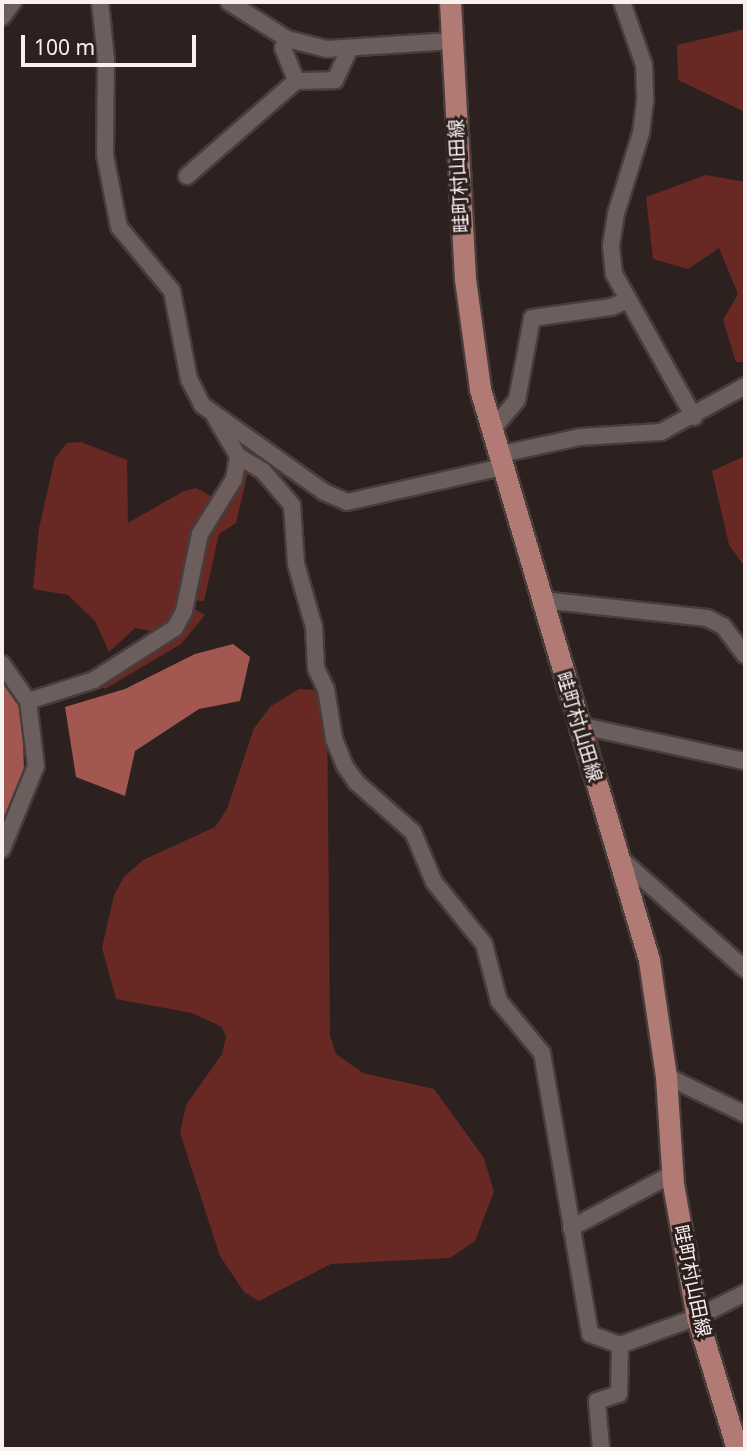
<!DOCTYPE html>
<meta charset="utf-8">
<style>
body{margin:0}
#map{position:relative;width:747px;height:1451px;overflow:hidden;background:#2d2120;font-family:"Noto Sans","Noto Sans JP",sans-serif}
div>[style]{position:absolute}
.green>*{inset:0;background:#682823}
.water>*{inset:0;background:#a25851}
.roads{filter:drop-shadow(2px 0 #473e3c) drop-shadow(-2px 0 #473e3c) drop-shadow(0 2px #473e3c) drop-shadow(0 -2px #473e3c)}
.minor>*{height:16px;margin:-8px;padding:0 8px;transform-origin:8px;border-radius:8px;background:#6b5e5c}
.major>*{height:21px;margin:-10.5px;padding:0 10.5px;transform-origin:10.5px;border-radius:10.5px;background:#b27a74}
span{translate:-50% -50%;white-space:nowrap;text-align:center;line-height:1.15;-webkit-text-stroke:6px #2d2120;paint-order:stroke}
.street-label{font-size:19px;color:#f9f1f0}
.frame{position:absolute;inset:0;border:4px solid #f9f1f0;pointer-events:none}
.scale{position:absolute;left:21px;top:35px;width:175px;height:32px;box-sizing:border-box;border:4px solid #f9f1f0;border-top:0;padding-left:9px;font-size:21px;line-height:24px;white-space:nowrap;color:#f9f1f0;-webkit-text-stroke:5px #2d2120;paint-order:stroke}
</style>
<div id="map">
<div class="green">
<i style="clip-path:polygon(745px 29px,745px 112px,678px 80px,677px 45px)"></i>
<i style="clip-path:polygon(706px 175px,745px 182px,745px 362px,736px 362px,723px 320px,738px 294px,719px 248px,688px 269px,653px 259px,646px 197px)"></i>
<i style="clip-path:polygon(81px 442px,127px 460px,128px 523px,182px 492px,196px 488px,215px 498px,248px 472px,236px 523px,219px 534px,204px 601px,179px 600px,205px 615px,181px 644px,105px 689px,92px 680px,159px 633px,135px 628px,109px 652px,95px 621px,68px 595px,33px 589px,39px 528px,55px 458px,67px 443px)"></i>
<i style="clip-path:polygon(745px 456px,745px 567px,729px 545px,712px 471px)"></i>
<i style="clip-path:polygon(299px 689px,317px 690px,327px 699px,330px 1036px,336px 1054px,363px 1073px,434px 1089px,484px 1158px,494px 1192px,475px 1241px,450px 1258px,331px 1264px,259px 1301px,244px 1292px,220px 1256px,180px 1133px,186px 1105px,222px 1054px,226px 1037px,222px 1027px,192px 1013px,116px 999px,102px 948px,114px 895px,124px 877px,143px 860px,215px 827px,227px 809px,254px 728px,271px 706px)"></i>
</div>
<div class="water">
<i style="clip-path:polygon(233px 644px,250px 657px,240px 701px,199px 709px,135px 751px,125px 796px,76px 777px,65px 707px,125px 689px,195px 654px)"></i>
<i style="clip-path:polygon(2px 673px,22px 708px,24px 771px,2px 822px)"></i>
</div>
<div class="roads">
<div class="minor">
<i style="left:100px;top:2px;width:57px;rotate:84deg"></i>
<i style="left:106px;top:59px;width:96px;rotate:90.6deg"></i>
<i style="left:105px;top:155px;width:73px;rotate:79deg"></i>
<i style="left:119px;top:227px;width:83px;rotate:50.4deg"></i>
<i style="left:172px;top:291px;width:90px;rotate:79.1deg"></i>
<i style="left:189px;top:379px;width:29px;rotate:63deg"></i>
<i style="left:202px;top:405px;width:150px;rotate:35.5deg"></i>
<i style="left:324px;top:492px;width:25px;rotate:23deg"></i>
<i style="left:347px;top:502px;width:159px;rotate:-12.7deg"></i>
<i style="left:229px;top:2px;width:69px;rotate:32.5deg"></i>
<i style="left:287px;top:39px;width:41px;rotate:14deg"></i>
<i style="left:327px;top:49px;width:125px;rotate:-3.7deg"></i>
<i style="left:622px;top:2px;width:67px;rotate:70.8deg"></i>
<i style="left:644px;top:65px;width:36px;rotate:88deg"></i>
<i style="left:645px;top:101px;width:32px;rotate:97deg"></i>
<i style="left:641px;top:133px;width:85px;rotate:107.2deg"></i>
<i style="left:616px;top:214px;width:32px;rotate:99deg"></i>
<i style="left:611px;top:246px;width:28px;rotate:84deg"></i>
<i style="left:614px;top:274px;width:164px;rotate:60.8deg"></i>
<i style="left:2px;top:17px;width:19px;rotate:-54deg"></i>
<i style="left:287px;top:39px;width:10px;rotate:114deg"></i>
<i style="left:283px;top:48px;width:35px;rotate:68deg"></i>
<i style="left:296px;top:81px;width:39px;rotate:-1deg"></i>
<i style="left:335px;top:80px;width:33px;rotate:-65deg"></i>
<i style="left:187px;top:176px;width:145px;rotate:-41.1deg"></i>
<i style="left:215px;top:417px;width:45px;rotate:59.5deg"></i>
<i style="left:238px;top:456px;width:29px;rotate:31deg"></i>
<i style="left:263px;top:471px;width:45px;rotate:49.5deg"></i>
<i style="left:292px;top:505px;width:59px;rotate:86.1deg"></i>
<i style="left:296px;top:564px;width:66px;rotate:74.1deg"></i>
<i style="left:314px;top:627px;width:41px;rotate:87.2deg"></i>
<i style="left:316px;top:668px;width:23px;rotate:65deg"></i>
<i style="left:326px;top:689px;width:51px;rotate:80.9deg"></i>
<i style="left:334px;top:739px;width:29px;rotate:68deg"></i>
<i style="left:345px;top:766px;width:19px;rotate:55deg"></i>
<i style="left:356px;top:782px;width:76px;rotate:41.3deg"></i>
<i style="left:413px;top:832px;width:54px;rotate:67.2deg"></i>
<i style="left:434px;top:882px;width:80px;rotate:51.1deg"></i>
<i style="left:484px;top:944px;width:59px;rotate:75.3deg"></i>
<i style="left:499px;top:1001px;width:67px;rotate:50.4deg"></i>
<i style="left:542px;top:1053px;width:285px;rotate:80.3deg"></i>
<i style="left:590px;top:1334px;width:32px;rotate:20deg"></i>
<i style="left:620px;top:1345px;width:82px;rotate:-20deg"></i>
<i style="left:697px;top:1317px;width:54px;rotate:-26.6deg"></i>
<i style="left:491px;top:431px;width:40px;rotate:-50deg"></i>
<i style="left:517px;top:400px;width:83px;rotate:-79.6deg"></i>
<i style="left:532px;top:318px;width:80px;rotate:-7.9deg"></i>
<i style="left:611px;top:307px;width:18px;rotate:-22deg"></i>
<i style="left:497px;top:455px;width:85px;rotate:-12.2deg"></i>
<i style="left:580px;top:437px;width:81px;rotate:-3.5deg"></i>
<i style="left:661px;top:432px;width:96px;rotate:-28.7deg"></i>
<i style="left:542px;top:600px;width:166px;rotate:6.2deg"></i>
<i style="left:707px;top:618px;width:18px;rotate:27deg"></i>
<i style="left:723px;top:626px;width:36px;rotate:53deg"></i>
<i style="left:2px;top:664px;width:45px;rotate:54.9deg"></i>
<i style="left:28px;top:701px;width:65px;rotate:83deg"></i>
<i style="left:36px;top:766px;width:90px;rotate:112.3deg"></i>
<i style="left:28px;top:701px;width:69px;rotate:-17.7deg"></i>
<i style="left:94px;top:680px;width:96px;rotate:-32.7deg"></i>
<i style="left:175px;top:628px;width:19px;rotate:-62deg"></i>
<i style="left:184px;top:611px;width:79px;rotate:-78.3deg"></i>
<i style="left:200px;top:534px;width:65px;rotate:-58.3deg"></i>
<i style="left:234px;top:479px;width:23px;rotate:-80deg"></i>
<i style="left:578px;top:725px;width:171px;rotate:12.2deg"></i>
<i style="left:621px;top:859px;width:166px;rotate:41.6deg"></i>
<i style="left:666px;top:1076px;width:88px;rotate:25.7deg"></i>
<i style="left:571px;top:1228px;width:115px;rotate:-28.1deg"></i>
<i style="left:601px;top:1448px;width:47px;rotate:-94.9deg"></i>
<i style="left:597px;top:1401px;width:23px;rotate:-18deg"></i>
<i style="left:619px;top:1394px;width:49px;rotate:-88.8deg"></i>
</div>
<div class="major">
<i style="left:450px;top:2px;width:277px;rotate:86.9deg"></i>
<i style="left:465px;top:279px;width:111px;rotate:82.2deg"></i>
<i style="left:480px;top:389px;width:595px;rotate:73.51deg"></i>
<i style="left:649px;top:960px;width:117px;rotate:81.7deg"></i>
<i style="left:666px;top:1076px;width:108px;rotate:86.3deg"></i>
<i style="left:673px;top:1184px;width:135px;rotate:79.8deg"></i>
<i style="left:697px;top:1317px;width:138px;rotate:73.1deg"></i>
</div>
</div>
<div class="street-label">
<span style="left:459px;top:176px;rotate:-93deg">畦町村山田線</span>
<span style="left:579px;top:727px;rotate:73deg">畦町村山田線</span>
<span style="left:692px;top:1281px;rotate:78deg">畦町村山田線</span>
</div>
<div class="frame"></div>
<div class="scale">100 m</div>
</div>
